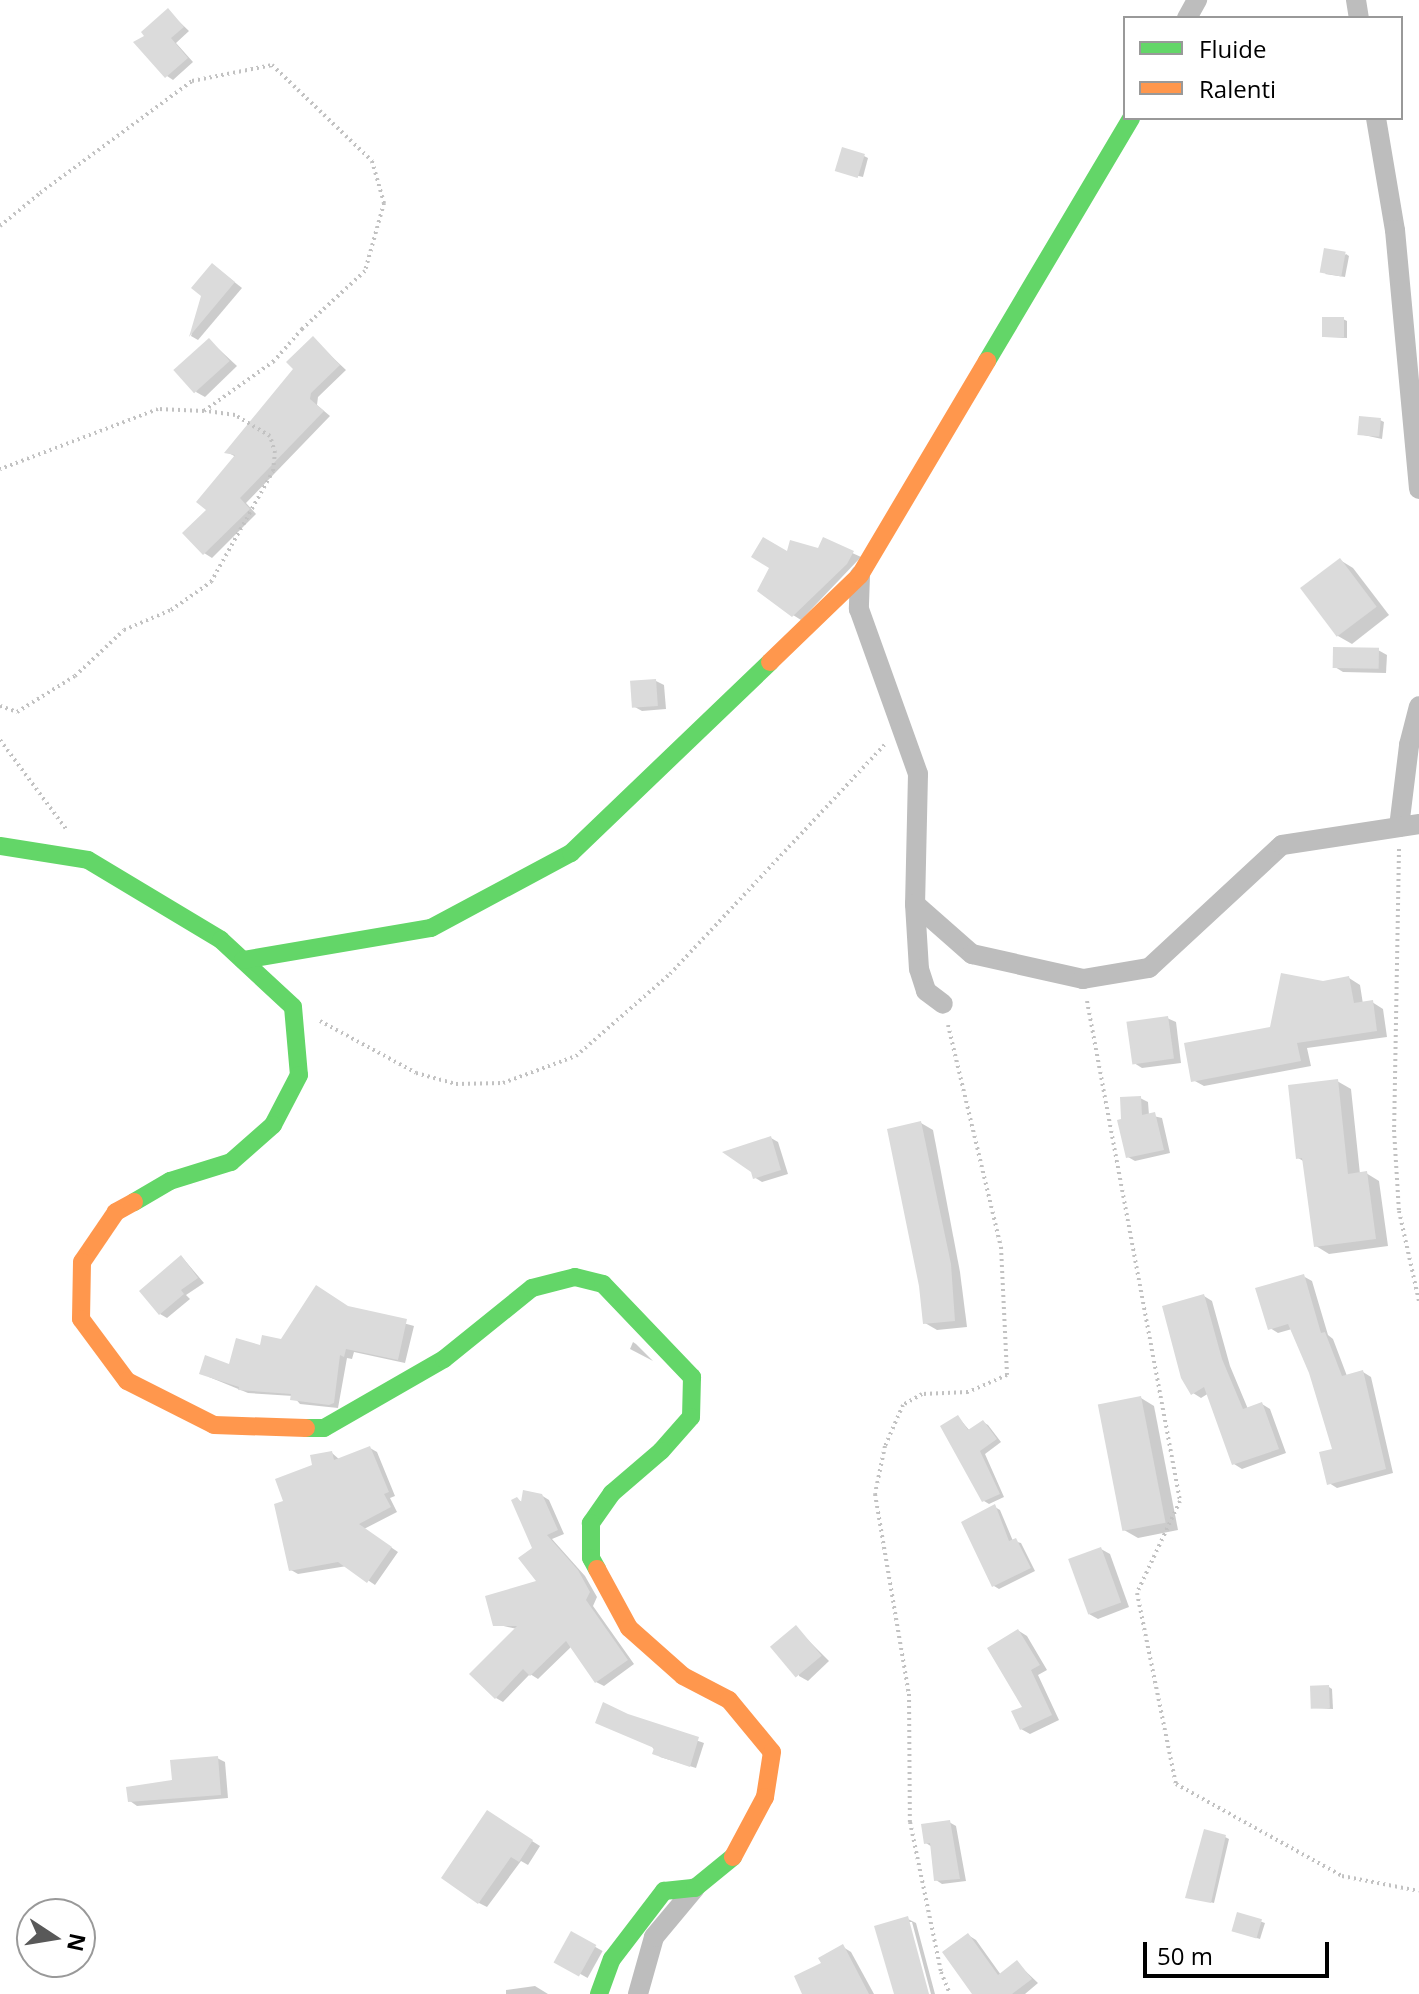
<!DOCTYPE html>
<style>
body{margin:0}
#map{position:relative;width:1419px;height:1994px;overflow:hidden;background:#fff;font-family:"Open Sans",sans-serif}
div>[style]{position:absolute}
.shadow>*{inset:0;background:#0003;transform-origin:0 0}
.building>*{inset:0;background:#dbdbdb;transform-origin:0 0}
.path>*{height:4px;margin-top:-2px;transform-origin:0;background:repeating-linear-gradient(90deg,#c2c2c2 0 2px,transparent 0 6px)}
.street>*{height:20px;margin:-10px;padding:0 10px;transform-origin:10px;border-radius:10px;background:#bdbdbd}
.fast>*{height:18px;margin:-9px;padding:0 9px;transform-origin:9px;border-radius:9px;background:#63d668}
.slow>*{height:18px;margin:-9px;padding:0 9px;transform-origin:9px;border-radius:9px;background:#ff974d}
span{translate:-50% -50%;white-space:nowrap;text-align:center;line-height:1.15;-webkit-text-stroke:6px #fff;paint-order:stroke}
.legend{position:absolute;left:1123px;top:16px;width:280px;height:104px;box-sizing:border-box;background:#fff;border:2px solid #999;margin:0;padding:10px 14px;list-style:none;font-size:24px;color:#000}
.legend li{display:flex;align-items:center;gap:16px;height:40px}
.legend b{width:40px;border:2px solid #999}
.north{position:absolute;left:16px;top:1898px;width:80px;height:80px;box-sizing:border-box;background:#fff;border:2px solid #999;border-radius:50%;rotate:102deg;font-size:22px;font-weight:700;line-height:32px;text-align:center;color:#000}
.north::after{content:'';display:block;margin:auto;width:28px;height:36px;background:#595959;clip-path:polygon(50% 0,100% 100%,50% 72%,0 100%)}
.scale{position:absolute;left:1143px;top:1942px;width:186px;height:36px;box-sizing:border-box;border:4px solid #000;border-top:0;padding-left:10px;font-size:24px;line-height:28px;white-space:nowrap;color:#000;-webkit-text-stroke:6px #fff;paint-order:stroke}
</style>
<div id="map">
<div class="shadow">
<i style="clip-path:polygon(168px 11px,189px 31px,176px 43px,193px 62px,173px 80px,167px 76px,147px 36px)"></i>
<i style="clip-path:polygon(864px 156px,868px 158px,863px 177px,841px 172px)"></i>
<i style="clip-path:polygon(1346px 254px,1349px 256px,1345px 277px,1325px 274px)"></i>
<i style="clip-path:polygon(213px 265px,242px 288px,198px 340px,191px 336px)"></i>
<i style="clip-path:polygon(1343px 319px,1347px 321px,1347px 338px,1324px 337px)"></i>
<i style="clip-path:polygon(313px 339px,346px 370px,318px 397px,317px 405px,330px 416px,246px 503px,256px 514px,212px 558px,204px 553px,236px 457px,227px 452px,295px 369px)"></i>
<i style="clip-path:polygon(209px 340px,237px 366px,205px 397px,196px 392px)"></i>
<i style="clip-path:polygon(1380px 420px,1384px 422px,1382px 439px,1359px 434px)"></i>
<i style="clip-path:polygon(824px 540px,861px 557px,801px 620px,793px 615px,788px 554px,819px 551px)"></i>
<i style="clip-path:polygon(1340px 560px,1353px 568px,1389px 615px,1352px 644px,1338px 636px)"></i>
<i style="clip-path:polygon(1378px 650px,1387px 655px,1386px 673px,1343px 672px,1335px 667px)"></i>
<i style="clip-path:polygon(656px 681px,664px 685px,666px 709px,642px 711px,633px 706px)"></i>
<i style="clip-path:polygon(1349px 978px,1360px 985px,1363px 1004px,1372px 1002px,1383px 1009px,1387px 1037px,1307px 1048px,1311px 1066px,1204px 1086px,1193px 1080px,1272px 1029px,1323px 983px)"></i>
<i style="clip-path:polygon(1167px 1018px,1176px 1022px,1181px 1063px,1142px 1068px,1134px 1063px)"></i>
<i style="clip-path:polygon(1337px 1081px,1351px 1089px,1360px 1174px,1366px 1173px,1379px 1181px,1388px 1246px,1329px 1254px,1316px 1246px,1305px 1162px,1298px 1158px)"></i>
<i style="clip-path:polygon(1140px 1098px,1148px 1102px,1149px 1115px,1162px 1118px,1170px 1153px,1135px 1161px,1128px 1157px)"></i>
<i style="clip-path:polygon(921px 1123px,933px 1130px,960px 1272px,967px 1327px,937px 1330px,925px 1323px)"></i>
<i style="clip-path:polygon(771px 1138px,778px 1142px,788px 1174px,762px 1182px,754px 1177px)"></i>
<i style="clip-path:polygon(182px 1257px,204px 1283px,186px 1295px,190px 1299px,167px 1318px,160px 1314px)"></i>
<i style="clip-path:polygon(1303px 1276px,1312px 1281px,1328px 1335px,1333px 1339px,1347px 1376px,1363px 1372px,1371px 1377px,1393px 1473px,1337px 1488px,1329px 1483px,1334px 1450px,1311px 1372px,1292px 1329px,1278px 1333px,1270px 1328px)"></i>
<i style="clip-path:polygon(1204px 1296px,1212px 1301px,1230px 1366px,1248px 1409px,1262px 1404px,1270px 1409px,1286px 1453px,1242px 1469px,1234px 1464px,1209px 1393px,1201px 1398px,1193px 1393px)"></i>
<i style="clip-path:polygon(349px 1308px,414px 1326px,405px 1363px,354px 1352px,352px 1359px,347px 1358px,338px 1408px,300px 1404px,293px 1396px,248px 1393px,209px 1377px,261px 1347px,282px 1341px)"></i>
<i style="clip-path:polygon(633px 1342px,636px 1344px,653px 1361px,630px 1349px)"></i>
<i style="clip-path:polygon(1141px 1398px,1154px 1406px,1178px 1530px,1138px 1538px,1124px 1530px)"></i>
<i style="clip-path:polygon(958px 1417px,970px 1431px,983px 1422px,988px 1425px,1001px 1442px,985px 1454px,1004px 1497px,989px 1504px,984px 1501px)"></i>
<i style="clip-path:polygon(370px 1448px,377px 1452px,395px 1496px,390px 1498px,397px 1512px,364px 1529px,398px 1552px,375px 1585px,347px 1566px,298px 1574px,291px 1570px,286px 1502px,314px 1466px,332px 1453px,340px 1460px)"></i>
<i style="clip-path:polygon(541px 1495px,549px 1500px,564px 1534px,552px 1539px,585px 1576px,597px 1597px,593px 1606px,634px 1664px,604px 1686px,596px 1682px,572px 1646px,538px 1679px,530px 1674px,503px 1702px,496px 1698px,517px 1629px,495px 1624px,540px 1582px,534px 1548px,517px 1499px,523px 1503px)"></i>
<i style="clip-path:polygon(995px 1507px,1000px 1510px,1013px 1541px,1021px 1543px,1035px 1571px,999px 1589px,994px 1586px)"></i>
<i style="clip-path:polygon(1101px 1549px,1110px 1554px,1129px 1607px,1098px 1619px,1089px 1614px)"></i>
<i style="clip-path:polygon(796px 1628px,829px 1661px,808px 1681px,799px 1676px)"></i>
<i style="clip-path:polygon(1019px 1631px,1027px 1636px,1047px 1670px,1038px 1675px,1059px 1720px,1030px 1734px,1021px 1729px,1024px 1708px)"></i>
<i style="clip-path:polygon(1329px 1687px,1332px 1689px,1333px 1709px,1313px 1708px)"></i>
<i style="clip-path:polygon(628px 1716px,704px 1743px,696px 1768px,660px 1757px)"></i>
<i style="clip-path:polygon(217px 1758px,225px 1762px,228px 1798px,137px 1806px,130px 1801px)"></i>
<i style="clip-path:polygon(487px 1813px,540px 1846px,528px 1865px,521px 1861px,487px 1907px,479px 1903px)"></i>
<i style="clip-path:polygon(949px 1822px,956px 1826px,966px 1881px,942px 1884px,936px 1880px,932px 1847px,926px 1843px)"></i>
<i style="clip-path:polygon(1225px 1837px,1229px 1839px,1214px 1903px,1187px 1897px,1190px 1880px,1194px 1881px)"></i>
<i style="clip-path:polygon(1239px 1914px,1265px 1923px,1260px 1939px,1237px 1932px)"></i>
<i style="clip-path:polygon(908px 1919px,916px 1923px,935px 1994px,931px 1994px,912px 1922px,908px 1922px,927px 1994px,896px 1994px)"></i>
<i style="left:572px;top:1934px;width:35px;height:31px;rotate:29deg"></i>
<i style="clip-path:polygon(968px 1935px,976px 1940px,1001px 1975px,1017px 1963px,1038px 1983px,1025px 1994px,975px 1994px)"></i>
<i style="clip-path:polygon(843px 1947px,851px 1952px,874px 1994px,803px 1994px,823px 1964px)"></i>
<i style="clip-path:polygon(535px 1986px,548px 1994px,506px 1994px,506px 1990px)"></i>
</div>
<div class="building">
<i style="clip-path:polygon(168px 8px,184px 27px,171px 38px,188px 58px,165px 78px,133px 42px,144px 36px,141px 32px)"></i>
<i style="left:842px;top:147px;width:24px;height:25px;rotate:17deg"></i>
<i style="left:1324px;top:248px;width:22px;height:25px;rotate:10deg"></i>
<i style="clip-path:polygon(212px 263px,235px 282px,189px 337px,201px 296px,191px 288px)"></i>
<i style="left:1344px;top:317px;width:20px;height:22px;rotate:90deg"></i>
<i style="clip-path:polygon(313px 336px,340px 365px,311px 393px,310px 399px,324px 411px,240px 498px,250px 509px,203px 555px,182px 533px,206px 510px,196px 502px,235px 455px,224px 453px,293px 369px,286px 362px)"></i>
<i style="left:209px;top:338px;width:31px;height:48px;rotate:48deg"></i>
<i style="left:1359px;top:416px;width:22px;height:19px;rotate:5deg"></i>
<i style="clip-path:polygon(763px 537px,787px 551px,790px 540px,818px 548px,823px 537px,854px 551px,847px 564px,792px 617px,757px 591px,769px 568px,751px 557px)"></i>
<i style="left:1340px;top:558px;width:61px;height:50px;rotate:53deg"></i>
<i style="left:1333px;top:647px;width:46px;height:21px;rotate:1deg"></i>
<i style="left:656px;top:679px;width:27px;height:26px;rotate:86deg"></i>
<i style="clip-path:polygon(1281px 973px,1323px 981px,1349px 976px,1354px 1003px,1373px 1000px,1377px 1031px,1297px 1043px,1301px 1061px,1191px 1082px,1184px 1043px,1270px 1027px)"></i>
<i style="left:1168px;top:1016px;width:43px;height:42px;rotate:82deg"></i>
<i style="clip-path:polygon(1338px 1079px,1348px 1174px,1367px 1171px,1376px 1239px,1314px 1247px,1302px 1158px,1296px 1159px,1288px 1085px)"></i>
<i style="clip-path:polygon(1141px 1096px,1142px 1115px,1155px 1112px,1164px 1150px,1126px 1158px,1117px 1120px,1121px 1119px,1120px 1097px)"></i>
<i style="clip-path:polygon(921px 1121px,951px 1264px,955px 1321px,923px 1324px,919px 1286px,887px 1129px)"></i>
<i style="clip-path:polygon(771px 1136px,781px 1170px,753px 1179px,751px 1172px,722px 1152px)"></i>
<i style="clip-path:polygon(181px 1255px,198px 1278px,181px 1290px,184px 1294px,159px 1315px,139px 1291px)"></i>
<i style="clip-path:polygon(1304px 1274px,1321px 1333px,1325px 1332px,1342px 1376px,1363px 1370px,1386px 1469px,1327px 1485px,1319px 1452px,1332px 1449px,1309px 1373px,1288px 1324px,1268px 1330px,1255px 1288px)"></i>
<i style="clip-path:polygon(316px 1285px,348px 1306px,407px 1319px,398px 1360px,346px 1349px,344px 1357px,340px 1355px,334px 1403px,329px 1405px,290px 1400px,291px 1394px,238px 1390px,239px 1387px,199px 1374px,205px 1355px,229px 1364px,236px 1338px,260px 1345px,262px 1335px,281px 1339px)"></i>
<i style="clip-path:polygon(1204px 1294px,1222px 1359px,1243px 1409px,1262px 1402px,1279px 1449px,1232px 1465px,1204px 1387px,1191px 1395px,1181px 1378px,1162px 1306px)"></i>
<i style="left:1141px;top:1396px;width:129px;height:44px;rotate:79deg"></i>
<i style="clip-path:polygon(958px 1415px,968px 1430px,983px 1420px,997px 1439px,980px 1451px,1000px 1494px,982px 1502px,940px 1426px)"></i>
<i style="clip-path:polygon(370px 1446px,389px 1492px,384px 1494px,391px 1507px,359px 1524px,392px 1547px,367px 1583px,338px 1562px,289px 1571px,274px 1504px,283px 1501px,275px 1479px,312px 1465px,310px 1455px,332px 1451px,334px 1460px)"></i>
<i style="clip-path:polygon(523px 1490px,542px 1494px,558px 1530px,547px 1535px,578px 1570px,590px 1592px,586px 1600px,628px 1660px,595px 1683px,566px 1641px,530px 1676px,523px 1669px,495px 1699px,469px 1674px,517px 1626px,493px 1626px,485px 1596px,536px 1581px,518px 1558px,532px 1548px,511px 1500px,517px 1497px,521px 1502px)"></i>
<i style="clip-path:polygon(995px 1504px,1009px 1541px,1016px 1538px,1031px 1568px,992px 1587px,961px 1522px)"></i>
<i style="left:1101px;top:1547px;width:59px;height:35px;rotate:70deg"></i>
<i style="left:796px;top:1625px;width:40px;height:34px;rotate:50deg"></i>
<i style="clip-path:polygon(1018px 1629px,1040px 1665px,1031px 1670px,1052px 1715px,1020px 1730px,1011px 1711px,1022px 1707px,987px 1648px)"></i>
<i style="left:1329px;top:1685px;width:23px;height:19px;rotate:88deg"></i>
<i style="clip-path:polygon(603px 1702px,628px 1714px,699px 1737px,690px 1767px,652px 1754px,654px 1748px,595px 1723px)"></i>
<i style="clip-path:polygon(218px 1756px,221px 1795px,128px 1802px,126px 1787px,172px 1780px,170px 1760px)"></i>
<i style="clip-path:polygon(487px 1810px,533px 1840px,519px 1862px,511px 1857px,478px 1904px,441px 1878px)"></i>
<i style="clip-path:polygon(950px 1820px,960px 1879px,934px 1881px,930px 1843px,924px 1844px,921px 1824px)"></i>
<i style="clip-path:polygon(1204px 1829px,1226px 1835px,1211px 1903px,1185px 1898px)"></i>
<i style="left:1237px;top:1912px;width:26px;height:20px;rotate:16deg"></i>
<i style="clip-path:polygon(908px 1916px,929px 1994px,894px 1994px,874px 1926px)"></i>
<i style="left:571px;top:1931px;width:29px;height:36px;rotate:29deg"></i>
<i style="clip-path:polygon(968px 1933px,998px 1975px,1017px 1960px,1032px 1979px,1012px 1994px,972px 1994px,942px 1952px)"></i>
<i style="clip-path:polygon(843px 1944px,869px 1994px,802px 1994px,794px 1976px,821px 1963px,818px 1958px)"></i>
</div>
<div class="path">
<i style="left:0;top:226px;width:52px;rotate:-39.5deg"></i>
<i style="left:40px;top:193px;width:189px;rotate:-36.4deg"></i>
<i style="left:192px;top:81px;width:82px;rotate:-11.3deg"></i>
<i style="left:272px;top:65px;width:139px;rotate:43.8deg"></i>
<i style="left:372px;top:161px;width:44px;rotate:74.1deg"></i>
<i style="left:384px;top:203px;width:71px;rotate:105.6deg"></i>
<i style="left:365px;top:271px;width:86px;rotate:137.4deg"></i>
<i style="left:302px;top:329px;width:43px;rotate:131.2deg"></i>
<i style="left:274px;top:361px;width:86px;rotate:144.5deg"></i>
<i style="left:204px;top:411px;width:46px;rotate:-177.5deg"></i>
<i style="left:158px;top:409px;width:169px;rotate:159.2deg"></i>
<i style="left:0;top:706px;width:18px;rotate:19deg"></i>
<i style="left:17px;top:712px;width:68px;rotate:-31.8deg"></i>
<i style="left:75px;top:676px;width:67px;rotate:-43.2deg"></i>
<i style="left:124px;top:630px;width:51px;rotate:-23.1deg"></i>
<i style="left:171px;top:610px;width:49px;rotate:-35deg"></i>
<i style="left:211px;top:582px;width:127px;rotate:-60.8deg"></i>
<i style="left:273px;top:471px;width:18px;rotate:-84deg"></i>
<i style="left:275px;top:453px;width:18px;rotate:-106deg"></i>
<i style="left:270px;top:436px;width:41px;rotate:-149deg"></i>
<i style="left:235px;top:415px;width:28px;rotate:-172deg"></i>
<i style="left:0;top:740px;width:111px;rotate:53.4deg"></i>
<i style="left:1399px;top:849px;width:281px;rotate:91deg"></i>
<i style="left:1394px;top:1130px;width:81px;rotate:86.5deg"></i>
<i style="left:1399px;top:1211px;width:92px;rotate:77.5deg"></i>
<i style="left:1087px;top:1001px;width:509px;rotate:79.46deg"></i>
<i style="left:1180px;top:1501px;width:102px;rotate:115.1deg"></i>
<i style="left:1137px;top:1593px;width:195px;rotate:78.5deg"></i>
<i style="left:1176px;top:1784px;width:190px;rotate:29deg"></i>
<i style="left:1342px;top:1876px;width:78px;rotate:11deg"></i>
<i style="left:320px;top:1021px;width:109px;rotate:28.4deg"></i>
<i style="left:416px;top:1073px;width:41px;rotate:15.4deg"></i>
<i style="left:456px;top:1084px;width:47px;rotate:-1.2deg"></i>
<i style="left:503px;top:1083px;width:78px;rotate:-20.3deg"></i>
<i style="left:576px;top:1056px;width:125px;rotate:-41.1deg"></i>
<i style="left:670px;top:974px;width:315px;rotate:-46.9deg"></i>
<i style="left:948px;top:1025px;width:228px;rotate:76.6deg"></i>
<i style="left:1001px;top:1247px;width:128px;rotate:87.3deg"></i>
<i style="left:1007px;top:1375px;width:43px;rotate:156.4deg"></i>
<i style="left:968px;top:1392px;width:46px;rotate:177.5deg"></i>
<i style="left:922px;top:1394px;width:22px;rotate:150deg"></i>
<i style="left:903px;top:1405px;width:45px;rotate:113.7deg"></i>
<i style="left:885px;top:1446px;width:49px;rotate:101.8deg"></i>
<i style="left:875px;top:1494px;width:203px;rotate:80.4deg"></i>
<i style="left:909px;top:1694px;width:128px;rotate:89.6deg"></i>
<i style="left:910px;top:1822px;width:153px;rotate:78.3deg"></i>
<i style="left:941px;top:1972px;width:24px;rotate:68deg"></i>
</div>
<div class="street">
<i style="left:1356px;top:0;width:18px;rotate:81deg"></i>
<i style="left:1187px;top:18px;width:21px;rotate:-61deg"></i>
<i style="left:1376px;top:118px;width:114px;rotate:80.4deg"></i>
<i style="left:1395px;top:230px;width:260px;rotate:84.7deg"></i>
<i style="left:860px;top:575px;width:34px;rotate:92deg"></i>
<i style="left:859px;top:609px;width:175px;rotate:70.3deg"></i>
<i style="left:918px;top:774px;width:130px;rotate:91.3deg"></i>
<i style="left:915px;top:904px;width:65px;rotate:86.5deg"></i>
<i style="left:919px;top:969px;width:23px;rotate:72deg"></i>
<i style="left:926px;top:991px;width:21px;rotate:37deg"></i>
<i style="left:1399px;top:827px;width:83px;rotate:-83deg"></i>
<i style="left:1409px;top:745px;width:40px;rotate:-75.6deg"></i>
<i style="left:915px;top:904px;width:76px;rotate:41.3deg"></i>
<i style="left:972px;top:954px;width:114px;rotate:12.7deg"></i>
<i style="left:1083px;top:979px;width:67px;rotate:-9.5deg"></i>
<i style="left:1149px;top:968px;width:181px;rotate:-42.8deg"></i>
<i style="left:1282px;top:845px;width:139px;rotate:-8.7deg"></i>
<i style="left:638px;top:1994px;width:59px;rotate:-74.3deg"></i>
<i style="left:654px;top:1937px;width:64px;rotate:-50.1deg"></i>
</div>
<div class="fast">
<i style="left:987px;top:361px;width:282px;rotate:-59.3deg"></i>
<i style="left:0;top:846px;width:89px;rotate:9deg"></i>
<i style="left:88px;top:860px;width:155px;rotate:31deg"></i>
<i style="left:221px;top:940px;width:98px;rotate:42.9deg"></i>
<i style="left:293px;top:1007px;width:68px;rotate:85deg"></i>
<i style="left:299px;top:1075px;width:56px;rotate:117.5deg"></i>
<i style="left:273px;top:1125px;width:56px;rotate:138.6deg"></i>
<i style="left:231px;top:1162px;width:64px;rotate:162.7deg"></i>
<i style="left:170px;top:1181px;width:42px;rotate:149.7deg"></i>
<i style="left:243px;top:960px;width:191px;rotate:-9.7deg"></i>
<i style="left:431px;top:928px;width:159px;rotate:-28.2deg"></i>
<i style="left:571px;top:853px;width:276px;rotate:-43.8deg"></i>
<i style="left:306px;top:1428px;width:18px"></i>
<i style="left:324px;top:1428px;width:138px;rotate:-29.9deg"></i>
<i style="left:444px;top:1359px;width:113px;rotate:-38.9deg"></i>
<i style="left:532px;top:1288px;width:44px;rotate:-14.3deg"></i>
<i style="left:575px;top:1277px;width:29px;rotate:14deg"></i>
<i style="left:603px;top:1284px;width:129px;rotate:46.3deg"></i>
<i style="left:692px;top:1377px;width:40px;rotate:91.4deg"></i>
<i style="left:691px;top:1417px;width:45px;rotate:131.4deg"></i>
<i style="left:661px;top:1451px;width:65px;rotate:139.4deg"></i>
<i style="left:612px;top:1493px;width:37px;rotate:125deg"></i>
<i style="left:591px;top:1523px;width:35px;rotate:90deg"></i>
<i style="left:591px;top:1558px;width:13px;rotate:61deg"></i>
<i style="left:599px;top:1994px;width:37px;rotate:-70deg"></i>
<i style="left:612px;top:1959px;width:86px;rotate:-52.6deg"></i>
<i style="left:664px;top:1891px;width:31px;rotate:-6deg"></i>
<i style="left:695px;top:1888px;width:49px;rotate:-39.2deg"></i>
</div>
<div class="slow">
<i style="left:770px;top:662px;width:125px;rotate:-44deg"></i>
<i style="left:860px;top:575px;width:249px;rotate:-59.3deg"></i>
<i style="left:134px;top:1202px;width:21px;rotate:151deg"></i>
<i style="left:116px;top:1212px;width:60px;rotate:124.2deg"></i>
<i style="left:82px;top:1262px;width:57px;rotate:91deg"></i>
<i style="left:81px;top:1319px;width:77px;rotate:53.4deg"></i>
<i style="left:127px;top:1381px;width:97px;rotate:26.8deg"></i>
<i style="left:214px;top:1425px;width:92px;rotate:1.9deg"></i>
<i style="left:597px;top:1569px;width:67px;rotate:61.5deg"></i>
<i style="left:629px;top:1628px;width:72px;rotate:41.6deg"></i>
<i style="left:683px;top:1676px;width:52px;rotate:27.6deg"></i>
<i style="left:729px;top:1700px;width:67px;rotate:50.4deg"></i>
<i style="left:772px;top:1752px;width:46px;rotate:98.8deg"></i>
<i style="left:765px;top:1797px;width:68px;rotate:118.1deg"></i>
</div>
<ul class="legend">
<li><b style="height:10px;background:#63d668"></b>Fluide</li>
<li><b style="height:10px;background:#ff974d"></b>Ralenti</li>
</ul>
<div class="north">N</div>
<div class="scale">50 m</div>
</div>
